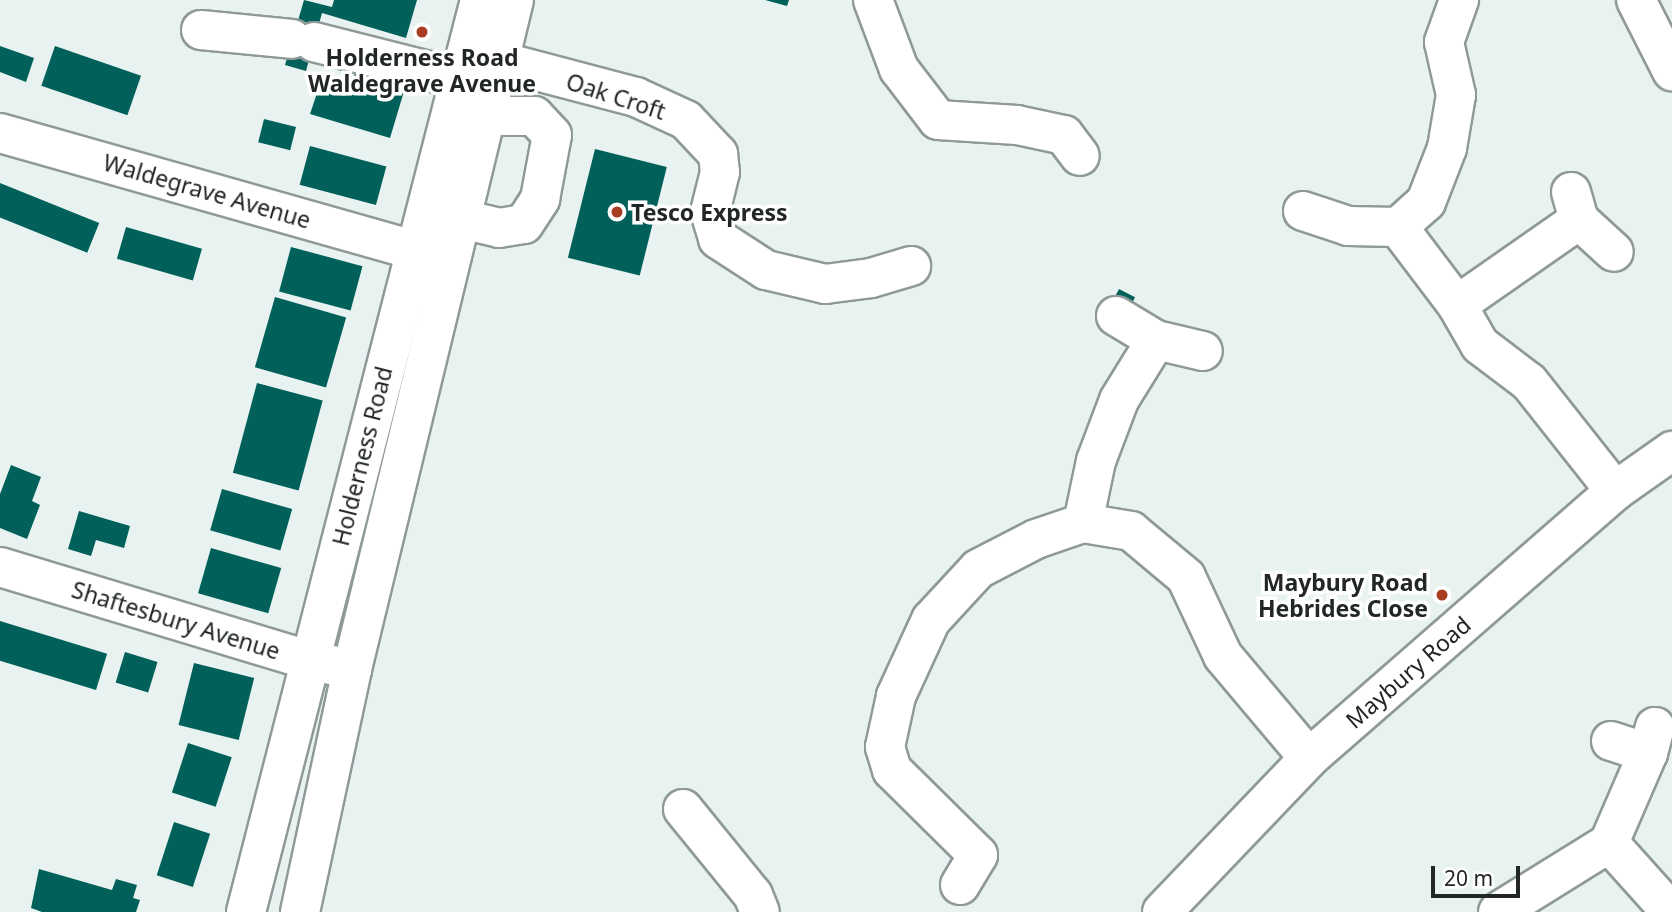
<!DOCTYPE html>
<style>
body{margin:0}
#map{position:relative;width:1672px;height:912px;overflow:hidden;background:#e8f3f1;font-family:"Noto Sans",sans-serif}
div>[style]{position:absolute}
.building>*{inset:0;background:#01615a;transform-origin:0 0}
.roads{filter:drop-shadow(2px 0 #8f9998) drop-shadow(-2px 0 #8f9998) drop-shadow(0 2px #8f9998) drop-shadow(0 -2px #8f9998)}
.minor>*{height:38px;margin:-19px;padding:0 19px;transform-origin:19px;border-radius:19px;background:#fff}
.highway>*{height:38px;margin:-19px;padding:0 19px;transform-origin:19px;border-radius:19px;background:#fff}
.dots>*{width:19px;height:19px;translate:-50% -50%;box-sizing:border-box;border:4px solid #fff;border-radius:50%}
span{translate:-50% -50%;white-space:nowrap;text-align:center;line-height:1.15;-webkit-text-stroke:7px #fff;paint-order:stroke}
.poi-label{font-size:23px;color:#222626;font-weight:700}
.left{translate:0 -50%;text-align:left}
.right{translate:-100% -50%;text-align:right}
.street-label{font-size:23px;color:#222626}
.scale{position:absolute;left:1431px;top:866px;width:89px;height:32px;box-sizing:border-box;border:4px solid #222626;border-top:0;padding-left:9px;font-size:21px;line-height:24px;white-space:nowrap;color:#222626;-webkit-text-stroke:5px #fff;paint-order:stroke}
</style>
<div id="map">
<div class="building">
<i style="clip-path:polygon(304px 0,332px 7px,334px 0,417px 0,406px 38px,322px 13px,306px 71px,285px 65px)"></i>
<i style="clip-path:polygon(765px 0,789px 0,787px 6px)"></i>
<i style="clip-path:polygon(0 46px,34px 58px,26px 82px,0 72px)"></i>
<i style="left:55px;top:46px;width:91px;height:42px;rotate:19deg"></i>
<i style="clip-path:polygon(355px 73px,405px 88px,390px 138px,310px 114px,323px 75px,352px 84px)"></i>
<i style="left:264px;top:119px;width:33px;height:24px;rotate:14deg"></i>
<i style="left:310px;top:146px;width:79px;height:40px;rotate:15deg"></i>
<i style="left:595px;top:149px;width:74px;height:112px;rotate:14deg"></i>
<i style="left:0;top:183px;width:107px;height:32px;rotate:22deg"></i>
<i style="left:126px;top:227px;width:79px;height:33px;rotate:16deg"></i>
<i style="left:291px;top:247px;width:74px;height:46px;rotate:15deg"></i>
<i style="left:1119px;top:289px;width:18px;height:15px;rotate:27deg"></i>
<i style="left:275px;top:297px;width:74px;height:73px;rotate:16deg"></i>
<i style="left:257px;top:383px;width:68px;height:93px;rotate:15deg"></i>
<i style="clip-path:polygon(11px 465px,41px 477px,32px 501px,40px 505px,27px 539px,0 528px,0 494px)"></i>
<i style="left:222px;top:489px;width:73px;height:43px;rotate:16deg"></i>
<i style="clip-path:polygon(79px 511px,130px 526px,124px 548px,96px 540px,91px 556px,68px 549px)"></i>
<i style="left:211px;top:548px;width:73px;height:47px;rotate:16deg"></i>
<i style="left:0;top:621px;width:112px;height:38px;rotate:17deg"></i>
<i style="left:125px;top:652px;width:34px;height:32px;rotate:17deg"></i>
<i style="left:194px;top:663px;width:62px;height:64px;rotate:14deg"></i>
<i style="left:188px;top:743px;width:46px;height:52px;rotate:18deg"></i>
<i style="left:174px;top:822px;width:38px;height:56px;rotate:18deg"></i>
<i style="clip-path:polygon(39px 869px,112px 890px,116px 879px,137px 885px,133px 898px,140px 900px,136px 912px,42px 912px,31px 908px)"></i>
</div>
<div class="roads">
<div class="minor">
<i style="left:873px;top:0;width:74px;rotate:69.4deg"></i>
<i style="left:899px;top:69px;width:64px;rotate:52.6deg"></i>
<i style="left:938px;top:120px;width:79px;rotate:3.6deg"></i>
<i style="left:1017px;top:125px;width:48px;rotate:12deg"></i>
<i style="left:1064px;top:135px;width:26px;rotate:53deg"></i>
<i style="left:1636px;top:0;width:80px;rotate:63.1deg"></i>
<i style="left:201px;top:30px;width:91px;rotate:5.6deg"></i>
<i style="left:314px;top:42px;width:151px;rotate:14.2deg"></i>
<i style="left:499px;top:61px;width:142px;rotate:14.7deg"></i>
<i style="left:636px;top:97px;width:55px;rotate:24.7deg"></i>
<i style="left:686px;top:120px;width:47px;rotate:46.7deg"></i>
<i style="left:718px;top:154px;width:18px;rotate:84deg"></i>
<i style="left:720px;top:172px;width:41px;rotate:104deg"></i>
<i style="left:710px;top:212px;width:28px;rotate:73deg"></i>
<i style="left:718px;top:239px;width:57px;rotate:32.9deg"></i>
<i style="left:766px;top:270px;width:61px;rotate:13.3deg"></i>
<i style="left:825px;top:284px;width:46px;rotate:-7.4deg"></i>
<i style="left:871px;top:278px;width:42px;rotate:-16.7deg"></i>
<i style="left:0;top:133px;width:430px;rotate:15.8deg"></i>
<i style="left:1571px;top:192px;width:29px;rotate:74deg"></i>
<i style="left:1579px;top:220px;width:47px;rotate:42.4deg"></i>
<i style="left:1303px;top:211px;width:47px;rotate:18.4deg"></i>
<i style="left:1348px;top:226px;width:50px;rotate:1.1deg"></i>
<i style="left:1398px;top:227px;width:38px;rotate:-42deg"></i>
<i style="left:1426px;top:202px;width:58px;rotate:-68.7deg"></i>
<i style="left:1447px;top:148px;width:54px;rotate:-80.4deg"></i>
<i style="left:1456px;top:95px;width:54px;rotate:-102.8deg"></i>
<i style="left:1444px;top:42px;width:45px;rotate:-70.3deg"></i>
<i style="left:461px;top:219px;width:39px;rotate:13deg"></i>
<i style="left:499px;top:228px;width:25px;rotate:-9deg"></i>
<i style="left:524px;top:224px;width:30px;rotate:-57deg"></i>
<i style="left:540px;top:199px;width:65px;rotate:-79.4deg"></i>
<i style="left:552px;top:135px;width:26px;rotate:-133deg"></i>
<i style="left:534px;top:116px;width:48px;rotate:180deg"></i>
<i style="left:1398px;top:227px;width:98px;rotate:52.9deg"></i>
<i style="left:1457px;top:305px;width:46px;rotate:60.1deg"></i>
<i style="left:1480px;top:345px;width:61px;rotate:37.1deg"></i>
<i style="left:1529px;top:382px;width:139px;rotate:51.7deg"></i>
<i style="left:1457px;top:305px;width:149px;rotate:-34.9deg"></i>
<i style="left:1116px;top:316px;width:47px;rotate:31deg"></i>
<i style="left:1156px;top:340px;width:48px;rotate:13.2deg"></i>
<i style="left:1083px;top:523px;width:63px;rotate:-78.2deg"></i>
<i style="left:1096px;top:461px;width:65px;rotate:-69.3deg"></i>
<i style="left:1119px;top:400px;width:70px;rotate:-58.3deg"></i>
<i style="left:0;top:567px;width:325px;rotate:16.8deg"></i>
<i style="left:311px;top:661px;width:42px;rotate:11deg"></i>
<i style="left:1611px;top:741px;width:39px;rotate:18deg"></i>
<i style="left:683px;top:809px;width:111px;rotate:50.9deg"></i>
<i style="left:753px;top:895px;width:18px;rotate:68deg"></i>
<i style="left:1609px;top:843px;width:93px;rotate:48.1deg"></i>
<i style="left:960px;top:885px;width:35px;rotate:-59deg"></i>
<i style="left:978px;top:855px;width:121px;rotate:-135.3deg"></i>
<i style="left:892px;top:770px;width:24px;rotate:-107deg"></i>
<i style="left:885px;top:747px;width:52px;rotate:-77.8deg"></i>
<i style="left:896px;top:696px;width:84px;rotate:-65.3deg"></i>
<i style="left:931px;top:620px;width:69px;rotate:-47.3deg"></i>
<i style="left:978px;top:569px;width:65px;rotate:-27.3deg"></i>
<i style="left:1036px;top:539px;width:50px;rotate:-18.8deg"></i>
<i style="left:1083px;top:523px;width:49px;rotate:9.5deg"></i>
<i style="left:1131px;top:531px;width:72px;rotate:39.9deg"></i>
<i style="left:1186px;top:577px;width:87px;rotate:64.9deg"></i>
<i style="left:1223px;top:656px;width:133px;rotate:49.9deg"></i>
<i style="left:1162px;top:912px;width:213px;rotate:-46.3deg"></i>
<i style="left:1309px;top:758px;width:406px;rotate:-41.1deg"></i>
<i style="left:1615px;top:491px;width:70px;rotate:-35.1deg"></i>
<i style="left:1498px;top:912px;width:131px;rotate:-31.9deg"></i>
<i style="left:1609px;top:843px;width:98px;rotate:-66.6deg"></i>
<i style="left:1648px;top:753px;width:27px;rotate:-75deg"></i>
</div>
<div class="highway">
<i style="left:246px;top:912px;width:942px;rotate:-75.61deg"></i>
<i style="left:300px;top:912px;width:249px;rotate:-77.9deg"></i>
<i style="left:352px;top:669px;width:688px;rotate:-76.39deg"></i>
</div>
</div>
<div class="dots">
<i style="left:422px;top:32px;background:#a73e22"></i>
<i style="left:617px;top:212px;background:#a73e22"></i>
<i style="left:1442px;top:595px;background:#a73e22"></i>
</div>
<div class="poi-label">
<span style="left:422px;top:70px">Holderness Road<br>Waldegrave Avenue</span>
<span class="left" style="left:631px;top:212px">Tesco Express</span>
<span class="right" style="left:1428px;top:595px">Maybury Road<br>Hebrides Close</span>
</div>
<div class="street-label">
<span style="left:616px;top:96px;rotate:18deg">Oak Croft</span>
<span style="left:207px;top:191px;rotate:16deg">Waldegrave Avenue</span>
<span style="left:362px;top:456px;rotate:-76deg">Holderness Road</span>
<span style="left:176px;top:620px;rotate:17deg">Shaftesbury Avenue</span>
<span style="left:1408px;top:672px;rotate:-41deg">Maybury Road</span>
</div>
<div class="scale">20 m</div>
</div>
